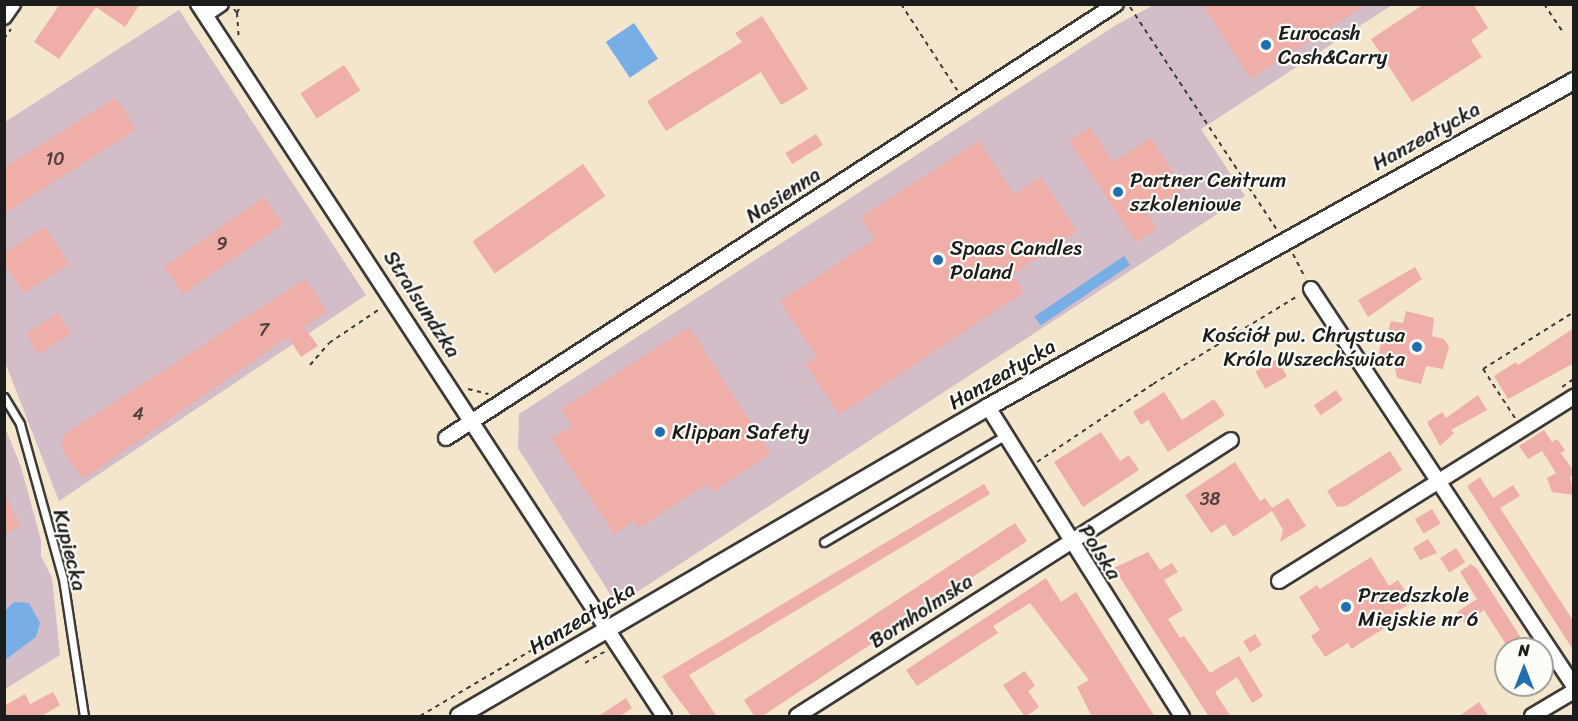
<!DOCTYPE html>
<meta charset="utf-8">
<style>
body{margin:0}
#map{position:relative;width:1578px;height:721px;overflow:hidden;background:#f4e5cd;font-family:Sriracha,sans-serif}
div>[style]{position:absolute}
.industrial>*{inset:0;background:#d2bdc8}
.water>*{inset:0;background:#78aee6;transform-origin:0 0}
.building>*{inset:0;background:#efaea7;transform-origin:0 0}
.path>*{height:2px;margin-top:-1px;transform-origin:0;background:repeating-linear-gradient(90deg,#3c3a37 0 4.5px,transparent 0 9px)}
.roads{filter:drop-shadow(2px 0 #3c3a37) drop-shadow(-2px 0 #3c3a37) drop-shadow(0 2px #3c3a37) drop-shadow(0 -2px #3c3a37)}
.service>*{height:7px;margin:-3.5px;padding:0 3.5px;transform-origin:3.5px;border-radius:3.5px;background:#fff}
.minor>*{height:14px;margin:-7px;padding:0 7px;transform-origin:7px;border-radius:7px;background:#fff}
.tertiary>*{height:16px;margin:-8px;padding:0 8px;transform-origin:8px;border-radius:8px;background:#fff}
.dots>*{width:16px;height:16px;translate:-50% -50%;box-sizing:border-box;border:3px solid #fdfcf7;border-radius:50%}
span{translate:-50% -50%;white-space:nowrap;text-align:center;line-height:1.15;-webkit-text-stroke:4.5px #fdfcf7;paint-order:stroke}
.number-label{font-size:18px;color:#51403f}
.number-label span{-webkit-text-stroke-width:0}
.poi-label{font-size:21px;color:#1c1c1c}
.left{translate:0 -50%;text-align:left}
.right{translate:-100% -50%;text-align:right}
.street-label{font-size:21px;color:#1c1c1c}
.frame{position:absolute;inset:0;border:6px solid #1c1c1c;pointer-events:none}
.north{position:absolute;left:1494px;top:637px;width:60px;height:60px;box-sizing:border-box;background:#fdfcf7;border:2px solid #a3a29f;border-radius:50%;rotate:0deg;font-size:16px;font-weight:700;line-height:24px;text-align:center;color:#1c1c1c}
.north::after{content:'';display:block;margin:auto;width:21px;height:27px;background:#1f6fb2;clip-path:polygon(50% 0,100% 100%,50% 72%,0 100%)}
</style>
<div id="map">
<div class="industrial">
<i style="clip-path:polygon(1154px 5px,1392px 5px,1201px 129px,1245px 196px,617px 605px,518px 448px,519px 414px,1116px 25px)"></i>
<i style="clip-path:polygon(179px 10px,366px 295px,59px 501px,5px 362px,5px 122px)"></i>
<i style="clip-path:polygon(4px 425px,21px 467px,41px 540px,41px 556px,52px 578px,60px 655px,5px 689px)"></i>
</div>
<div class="water">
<i style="left:634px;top:23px;width:43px;height:34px;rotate:56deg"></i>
<i style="left:1124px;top:256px;width:11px;height:108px;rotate:56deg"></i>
<i style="clip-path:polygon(14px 602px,29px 603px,40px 623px,36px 637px,5px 660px,5px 611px)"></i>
</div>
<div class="building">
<i style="clip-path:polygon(60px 4px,140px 4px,125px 27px,96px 7px,59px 59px,34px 42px)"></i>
<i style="clip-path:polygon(1202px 4px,1366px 4px,1251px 79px)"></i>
<i style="clip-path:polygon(1424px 4px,1473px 4px,1488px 28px,1471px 40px,1482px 57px,1412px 102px,1371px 39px)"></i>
<i style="clip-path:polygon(762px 16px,808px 89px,781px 105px,761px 72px,666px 131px,647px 101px,742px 42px,735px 33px)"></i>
<i style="left:344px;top:65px;width:30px;height:52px;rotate:57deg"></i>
<i style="clip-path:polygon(115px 98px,136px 129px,4px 214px,4px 168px)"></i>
<i style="clip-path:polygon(1090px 127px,1113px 162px,1151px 138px,1184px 189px,1146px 213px,1157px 228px,1136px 242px,1069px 141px)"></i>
<i style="left:816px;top:134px;width:13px;height:36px;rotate:58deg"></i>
<i style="clip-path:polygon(979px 141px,1014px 194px,1041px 177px,1077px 231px,1013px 274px,1024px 292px,839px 415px,805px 364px,817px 357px,780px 301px,875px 239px,861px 217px)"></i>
<i style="left:583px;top:164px;width:39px;height:135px;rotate:55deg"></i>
<i style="left:264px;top:197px;width:33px;height:122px;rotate:55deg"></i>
<i style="clip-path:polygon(45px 227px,69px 264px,24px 293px,4px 263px,4px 253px)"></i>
<i style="clip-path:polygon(1415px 267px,1422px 279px,1368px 317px,1358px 300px)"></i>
<i style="clip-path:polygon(305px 279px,327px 312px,304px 327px,318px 346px,301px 357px,288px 337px,83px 479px,61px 447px,65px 434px)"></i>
<i style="clip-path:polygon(1406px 311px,1434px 318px,1432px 336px,1444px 339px,1449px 347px,1443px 369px,1426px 366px,1421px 384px,1397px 378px,1394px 364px,1378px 361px,1381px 340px,1387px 335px,1391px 321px,1403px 323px)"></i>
<i style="left:58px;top:313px;width:24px;height:38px;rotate:57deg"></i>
<i style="clip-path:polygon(689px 327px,771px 453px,713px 492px,707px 484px,639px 528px,634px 521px,614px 534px,551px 439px,572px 426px,561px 409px)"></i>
<i style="clip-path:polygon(1574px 328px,1574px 363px,1508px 399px,1494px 376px,1516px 362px,1518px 365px)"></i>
<i style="left:1277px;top:359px;width:20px;height:25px;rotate:60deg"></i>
<i style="left:1336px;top:390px;width:12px;height:27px;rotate:55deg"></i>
<i style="clip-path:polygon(1164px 392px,1182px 420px,1214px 399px,1225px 415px,1168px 452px,1148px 420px,1141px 425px,1133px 412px)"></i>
<i style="clip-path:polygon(1478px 395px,1487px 410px,1451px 430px,1454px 433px,1440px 446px,1427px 422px,1442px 412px,1446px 418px)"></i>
<i style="clip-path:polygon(1544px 430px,1552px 442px,1557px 439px,1565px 450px,1561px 453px,1574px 472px,1570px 477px,1574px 495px,1552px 492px,1547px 478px,1556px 473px,1542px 451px,1528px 459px,1519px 446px)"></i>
<i style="clip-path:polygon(1101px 432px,1120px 461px,1129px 455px,1139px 470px,1083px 507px,1054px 462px)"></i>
<i style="clip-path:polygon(1390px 451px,1402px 470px,1346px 506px,1337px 507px,1327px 491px)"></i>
<i style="clip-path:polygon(1235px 462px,1260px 501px,1265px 498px,1272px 508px,1288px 498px,1306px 526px,1280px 542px,1283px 530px,1272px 511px,1233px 537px,1225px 524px,1211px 533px,1185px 495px)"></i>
<i style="clip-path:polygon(1480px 477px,1493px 498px,1513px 485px,1520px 496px,1500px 508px,1574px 622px,1574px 651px,1467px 486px)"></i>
<i style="clip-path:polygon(984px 484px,990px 494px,689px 675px,717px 717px,692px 717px,669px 687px,662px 676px)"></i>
<i style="clip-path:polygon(4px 493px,21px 526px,4px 534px)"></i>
<i style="left:1432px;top:509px;width:17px;height:20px;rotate:59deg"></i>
<i style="clip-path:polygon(1015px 523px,1027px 541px,761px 717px,755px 717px,744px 700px)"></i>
<i style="clip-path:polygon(1428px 539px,1437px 553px,1420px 560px,1413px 548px)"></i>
<i style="left:1456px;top:548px;width:17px;height:19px;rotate:57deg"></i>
<i style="clip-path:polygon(1148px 552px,1160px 570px,1172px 563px,1178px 572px,1164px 580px,1183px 610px,1168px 619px,1180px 638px,1184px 636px,1210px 673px,1239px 656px,1263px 696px,1252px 703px,1237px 677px,1215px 692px,1231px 717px,1209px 717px,1114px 568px)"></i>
<i style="clip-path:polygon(1371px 557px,1389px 586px,1398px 580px,1412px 602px,1390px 616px,1394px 622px,1351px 649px,1348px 643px,1325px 657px,1311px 636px,1320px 630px,1299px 597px,1317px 585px,1320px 589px)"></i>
<i style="clip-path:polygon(1471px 564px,1477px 569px,1528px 649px,1509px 649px,1484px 610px,1465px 623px,1457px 612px,1477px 599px,1460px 572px)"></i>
<i style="clip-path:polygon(1046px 578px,1061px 602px,1076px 592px,1155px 717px,1092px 717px,1077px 687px,1089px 680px,1030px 603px,993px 626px,998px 633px,917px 686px,906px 670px)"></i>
<i style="left:1255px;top:634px;width:13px;height:14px;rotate:58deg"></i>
<i style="clip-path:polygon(1025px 671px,1035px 686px,1028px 691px,1039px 707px,1025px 717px,1003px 685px)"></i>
<i style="clip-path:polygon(53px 692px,60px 705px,40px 717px,4px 717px,4px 706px,25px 694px,30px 704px)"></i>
<i style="clip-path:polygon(626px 698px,632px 708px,619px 717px,597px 717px)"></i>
<i style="clip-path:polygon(1479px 702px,1489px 717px,1458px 717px)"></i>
</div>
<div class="path">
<i style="left:901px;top:4px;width:103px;rotate:56.9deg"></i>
<i style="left:1544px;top:4px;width:36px;rotate:56deg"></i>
<i style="left:1130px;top:7px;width:267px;rotate:56.6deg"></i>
<i style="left:234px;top:9px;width:5px;rotate:53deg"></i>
<i style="left:237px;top:13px;width:10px;rotate:-66deg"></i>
<i style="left:237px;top:13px;width:27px;rotate:86deg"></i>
<i style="left:4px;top:39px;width:12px;rotate:-55deg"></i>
<i style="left:1293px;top:254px;width:27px;rotate:63deg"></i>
<i style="left:310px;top:365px;width:29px;rotate:-49deg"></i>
<i style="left:329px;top:343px;width:63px;rotate:-33.9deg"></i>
<i style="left:1562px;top:387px;width:14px;rotate:-34deg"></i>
<i style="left:468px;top:389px;width:21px;rotate:14deg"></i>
<i style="left:1515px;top:418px;width:59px;rotate:-123.1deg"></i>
<i style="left:1483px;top:369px;width:107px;rotate:-32.1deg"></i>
<i style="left:1037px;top:462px;width:140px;rotate:-33.9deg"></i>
<i style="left:1153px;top:384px;width:170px;rotate:-31.3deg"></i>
<i style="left:585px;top:663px;width:24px;rotate:-30deg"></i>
<i style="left:420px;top:716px;width:191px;rotate:-30.5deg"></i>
</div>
<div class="roads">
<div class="service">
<i style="left:4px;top:397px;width:31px;rotate:59deg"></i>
<i style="left:20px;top:424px;width:161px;rotate:74.5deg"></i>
<i style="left:63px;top:579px;width:139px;rotate:81.3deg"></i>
<i style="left:824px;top:542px;width:209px;rotate:-30.5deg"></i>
</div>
<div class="minor">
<i style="left:198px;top:4px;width:851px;rotate:56.8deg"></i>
<i style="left:206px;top:14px;width:18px;rotate:-34deg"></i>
<i style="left:4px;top:17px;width:16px;rotate:-55deg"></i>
<i style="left:1311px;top:289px;width:476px;rotate:56.5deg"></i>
<i style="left:988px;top:407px;width:365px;rotate:57.9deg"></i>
<i style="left:446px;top:438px;width:798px;rotate:-32.93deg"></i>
<i style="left:1279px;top:581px;width:348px;rotate:-32deg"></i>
<i style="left:797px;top:716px;width:514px;rotate:-32.45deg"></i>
<i style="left:1532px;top:716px;width:49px;rotate:-30.8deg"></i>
</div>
<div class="tertiary">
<i style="left:459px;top:716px;width:613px;rotate:-30.29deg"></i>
<i style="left:988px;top:407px;width:671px;rotate:-29.09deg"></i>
</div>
</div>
<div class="dots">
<i style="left:1266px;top:45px;background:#1f6fb2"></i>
<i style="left:1118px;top:192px;background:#1f6fb2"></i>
<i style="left:938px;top:260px;background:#1f6fb2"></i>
<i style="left:1417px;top:347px;background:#1f6fb2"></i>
<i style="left:660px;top:432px;background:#1f6fb2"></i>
<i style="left:1346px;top:607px;background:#1f6fb2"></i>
</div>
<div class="number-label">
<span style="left:55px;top:159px">10</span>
<span style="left:222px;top:244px">9</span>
<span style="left:264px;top:330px">7</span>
<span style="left:138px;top:414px">4</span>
<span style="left:1210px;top:499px">38</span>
</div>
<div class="poi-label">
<span class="left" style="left:1278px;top:45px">Eurocash<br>Cash&amp;Carry</span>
<span class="left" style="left:1130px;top:192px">Partner Centrum<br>szkoleniowe</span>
<span class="left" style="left:950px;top:260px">Spaas Candles<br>Poland</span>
<span class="right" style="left:1405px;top:347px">Kościół pw. Chrystusa<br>Króla Wszechświata</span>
<span class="left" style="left:672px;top:432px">Klippan Safety</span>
<span class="left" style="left:1358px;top:607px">Przedszkole<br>Miejskie nr 6</span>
</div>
<div class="street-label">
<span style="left:1426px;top:136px;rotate:-29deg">Hanzeatycka</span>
<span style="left:783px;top:195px;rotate:-33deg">Nasienna</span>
<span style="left:422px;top:304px;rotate:57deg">Stralsundzka</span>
<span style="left:1002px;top:374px;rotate:-30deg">Hanzeatycka</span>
<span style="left:70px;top:550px;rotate:76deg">Kupiecka</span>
<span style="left:1100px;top:552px;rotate:58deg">Polska</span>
<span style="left:921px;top:611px;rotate:-33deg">Bornholmska</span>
<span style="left:582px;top:618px;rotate:-31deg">Hanzeatycka</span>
</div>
<div class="frame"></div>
<div class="north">N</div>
</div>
